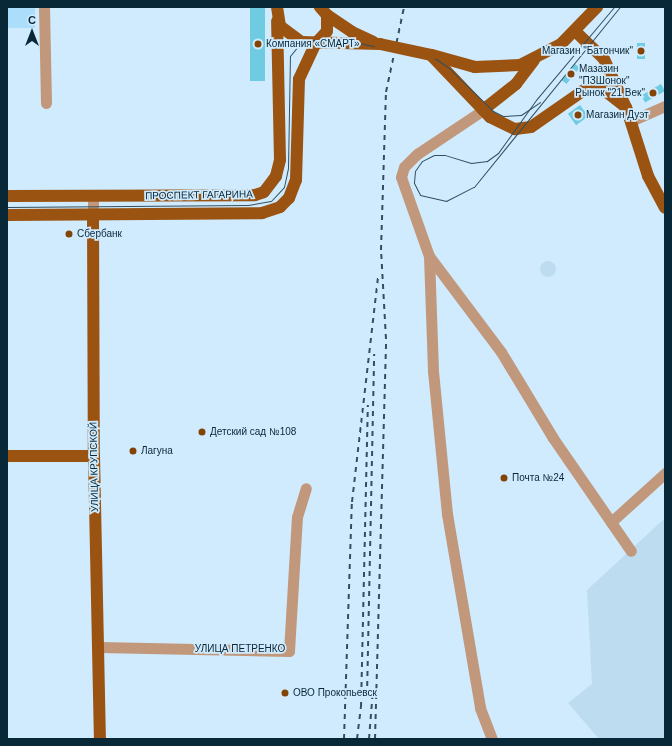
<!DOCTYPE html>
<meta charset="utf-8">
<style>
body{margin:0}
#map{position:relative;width:672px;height:746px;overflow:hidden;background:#d0ebfd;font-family:Helvetica,sans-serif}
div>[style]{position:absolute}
.built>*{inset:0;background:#bedcf0}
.round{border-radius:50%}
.green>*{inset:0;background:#acddfb;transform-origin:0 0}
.building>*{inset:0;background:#6fcbe2;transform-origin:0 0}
.minor>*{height:11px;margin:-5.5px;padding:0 5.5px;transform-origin:5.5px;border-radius:5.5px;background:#c1987c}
.major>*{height:12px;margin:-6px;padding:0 6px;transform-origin:6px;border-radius:6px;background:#9b5311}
.tram>*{height:1px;margin:-0.5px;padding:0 0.5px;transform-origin:0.5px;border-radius:0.5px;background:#314f5f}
.rail>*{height:2px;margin-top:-1px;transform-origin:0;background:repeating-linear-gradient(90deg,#314f5f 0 5px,transparent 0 10px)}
.major-bridge>*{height:12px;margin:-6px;padding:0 6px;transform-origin:6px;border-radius:6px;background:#9b5311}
.dots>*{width:11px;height:11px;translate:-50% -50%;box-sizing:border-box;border:2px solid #d0ebfd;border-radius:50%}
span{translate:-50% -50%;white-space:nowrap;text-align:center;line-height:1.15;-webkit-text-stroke:3.5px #d0ebfd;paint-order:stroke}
.poi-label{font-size:10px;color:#082737}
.left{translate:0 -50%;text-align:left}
.right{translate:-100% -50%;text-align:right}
.street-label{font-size:10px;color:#082737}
.frame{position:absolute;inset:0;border:8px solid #082737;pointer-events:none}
.north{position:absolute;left:12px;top:12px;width:40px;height:40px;-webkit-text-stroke:3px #d0ebfd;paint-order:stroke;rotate:0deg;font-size:11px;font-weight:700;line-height:16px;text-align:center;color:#082737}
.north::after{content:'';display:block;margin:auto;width:14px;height:18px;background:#082737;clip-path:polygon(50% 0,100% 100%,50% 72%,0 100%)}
</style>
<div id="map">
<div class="built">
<i class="round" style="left:540px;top:261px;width:16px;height:16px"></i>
<i style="clip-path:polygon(665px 518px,665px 739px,599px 739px,568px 703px,592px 684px,587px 590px)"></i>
</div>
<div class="green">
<i style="left:7px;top:7px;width:28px;height:21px"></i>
</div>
<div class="building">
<i style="left:250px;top:7px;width:15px;height:74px"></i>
<i style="left:637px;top:43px;width:8px;height:16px"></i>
<i style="left:575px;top:64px;width:6px;height:21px;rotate:39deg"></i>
<i style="left:661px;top:84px;width:8px;height:23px;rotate:60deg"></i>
<i style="left:580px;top:105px;width:14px;height:15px;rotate:54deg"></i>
</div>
<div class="minor">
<i style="left:44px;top:7px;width:96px;rotate:88.8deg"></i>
<i style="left:483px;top:110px;width:79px;rotate:146.3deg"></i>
<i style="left:417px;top:154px;width:18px;rotate:135deg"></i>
<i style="left:404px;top:167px;width:10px;rotate:107deg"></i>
<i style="left:401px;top:177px;width:84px;rotate:70.5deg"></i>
<i style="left:429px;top:256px;width:115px;rotate:88deg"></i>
<i style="left:433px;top:371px;width:144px;rotate:84.4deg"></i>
<i style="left:447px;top:514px;width:197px;rotate:80.3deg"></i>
<i style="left:480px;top:708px;width:33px;rotate:69deg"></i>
<i style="left:631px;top:121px;width:37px;rotate:-24deg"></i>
<i style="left:93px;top:215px;width:19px;rotate:-90deg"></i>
<i style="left:429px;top:256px;width:120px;rotate:53.1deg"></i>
<i style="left:501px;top:352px;width:100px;rotate:58.8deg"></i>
<i style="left:553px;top:438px;width:137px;rotate:55.4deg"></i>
<i style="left:611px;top:522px;width:73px;rotate:-42.2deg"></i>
<i style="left:99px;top:647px;width:190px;rotate:1.2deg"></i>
<i style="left:289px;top:651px;width:134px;rotate:-86.6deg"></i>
<i style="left:297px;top:517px;width:30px;rotate:-73deg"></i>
</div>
<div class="major">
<i style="left:277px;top:7px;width:19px;rotate:81deg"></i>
<i style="left:280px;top:26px;width:26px;rotate:37deg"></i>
<i style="left:301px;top:42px;width:79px;rotate:1.5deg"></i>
<i style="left:327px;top:15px;width:30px;rotate:34deg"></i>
<i style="left:352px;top:32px;width:23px;rotate:25deg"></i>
<i style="left:575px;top:31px;width:40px;rotate:44deg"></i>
<i style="left:604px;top:59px;width:56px;rotate:65.7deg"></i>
<i style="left:627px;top:110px;width:69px;rotate:72.3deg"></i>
<i style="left:648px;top:176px;width:36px;rotate:62deg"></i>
<i style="left:431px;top:55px;width:86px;rotate:46.4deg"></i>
<i style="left:490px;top:117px;width:28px;rotate:26deg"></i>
<i style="left:515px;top:129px;width:16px;rotate:-7deg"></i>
<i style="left:531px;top:127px;width:65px;rotate:-34.9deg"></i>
<i style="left:584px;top:90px;width:20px"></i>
<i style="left:604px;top:90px;width:28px;rotate:38deg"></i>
<i style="left:432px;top:55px;width:45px;rotate:15.6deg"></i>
<i style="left:475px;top:67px;width:45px;rotate:-2.5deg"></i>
<i style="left:520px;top:65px;width:46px;rotate:-27.1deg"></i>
<i style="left:561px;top:44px;width:52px;rotate:-45.8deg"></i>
<i style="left:483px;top:110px;width:42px;rotate:-38.2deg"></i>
<i style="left:516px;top:84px;width:30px;rotate:-53deg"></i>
<i style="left:7px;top:196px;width:248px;rotate:-0.2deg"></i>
<i style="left:255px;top:195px;width:9px;rotate:-18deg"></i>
<i style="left:264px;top:192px;width:20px;rotate:-53deg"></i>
<i style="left:276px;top:176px;width:16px;rotate:-76deg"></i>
<i style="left:280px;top:160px;width:139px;rotate:-91.2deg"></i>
<i style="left:7px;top:215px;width:255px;rotate:-0.4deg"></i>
<i style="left:262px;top:213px;width:19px;rotate:-18deg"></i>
<i style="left:280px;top:207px;width:13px;rotate:-45deg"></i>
<i style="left:289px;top:198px;width:19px;rotate:-69deg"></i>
<i style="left:296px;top:180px;width:101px;rotate:-88.3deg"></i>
<i style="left:299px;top:79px;width:40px;rotate:-65deg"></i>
<i style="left:316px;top:43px;width:16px;rotate:-47deg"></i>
<i style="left:327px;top:31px;width:16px;rotate:-90deg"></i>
<i style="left:327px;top:15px;width:11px;rotate:-131deg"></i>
<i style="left:93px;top:215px;width:241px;rotate:89.8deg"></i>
<i style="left:94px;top:456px;width:283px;rotate:88.8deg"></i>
<i style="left:7px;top:456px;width:87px"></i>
</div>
<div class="tram">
<i style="left:614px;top:7px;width:121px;rotate:130deg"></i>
<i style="left:536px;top:100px;width:65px;rotate:125.6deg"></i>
<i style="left:498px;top:153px;width:14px;rotate:144deg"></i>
<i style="left:487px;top:161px;width:16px;rotate:173deg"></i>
<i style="left:471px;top:163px;width:27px;rotate:-163deg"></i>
<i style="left:445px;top:155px;width:11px;rotate:180deg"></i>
<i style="left:434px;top:155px;width:13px;rotate:153deg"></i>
<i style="left:422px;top:161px;width:12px;rotate:125deg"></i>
<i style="left:415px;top:171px;width:12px;rotate:95deg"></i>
<i style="left:414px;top:183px;width:13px;rotate:63deg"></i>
<i style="left:420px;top:195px;width:27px;rotate:13deg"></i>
<i style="left:446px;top:201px;width:31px;rotate:-27deg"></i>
<i style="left:474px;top:187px;width:232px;rotate:-51deg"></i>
<i style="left:7px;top:207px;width:241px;rotate:-0.5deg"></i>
<i style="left:248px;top:205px;width:23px;rotate:-10deg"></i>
<i style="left:271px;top:201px;width:19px;rotate:-47deg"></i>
<i style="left:284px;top:187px;width:19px;rotate:-78deg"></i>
<i style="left:288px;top:168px;width:112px;rotate:-89deg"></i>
<i style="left:290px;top:56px;width:14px;rotate:-51deg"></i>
<i style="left:299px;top:45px;width:15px;rotate:-20deg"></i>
<i style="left:313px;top:40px;width:41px;rotate:2.8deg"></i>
<i style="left:354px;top:42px;width:84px;rotate:11.7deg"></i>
<i style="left:436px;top:59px;width:16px;rotate:35deg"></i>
<i style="left:449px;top:68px;width:62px;rotate:44.3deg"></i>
<i style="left:493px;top:111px;width:11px;rotate:27deg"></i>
<i style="left:503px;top:116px;width:18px;rotate:-3deg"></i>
<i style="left:521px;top:115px;width:23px;rotate:-34deg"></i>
</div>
<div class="rail">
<i style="left:367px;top:696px;width:342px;rotate:-88.8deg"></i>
<i style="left:344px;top:739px;width:237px;rotate:-88.1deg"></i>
<i style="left:352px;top:502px;width:226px;rotate:-83.4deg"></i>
<i style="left:357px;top:739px;width:32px;rotate:-83deg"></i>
<i style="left:361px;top:707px;width:302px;rotate:-88.7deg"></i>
<i style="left:369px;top:739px;width:50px;rotate:-85.4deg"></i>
<i style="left:375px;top:739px;width:400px;rotate:-88.4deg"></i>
<i style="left:386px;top:339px;width:89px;rotate:-93.2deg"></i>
<i style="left:381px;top:250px;width:158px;rotate:-88.2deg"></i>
<i style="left:386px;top:92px;width:87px;rotate:-78deg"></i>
</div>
<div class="major-bridge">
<i style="left:380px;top:44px;width:52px;rotate:12.2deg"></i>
</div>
<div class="dots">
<i style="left:258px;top:44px;background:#824305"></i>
<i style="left:641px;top:51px;background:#824305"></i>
<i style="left:571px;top:74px;background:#824305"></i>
<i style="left:653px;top:93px;background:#824305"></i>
<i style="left:578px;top:115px;background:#824305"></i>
<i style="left:69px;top:234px;background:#824305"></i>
<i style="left:202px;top:432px;background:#824305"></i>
<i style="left:133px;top:451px;background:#824305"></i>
<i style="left:504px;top:478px;background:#824305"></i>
<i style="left:285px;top:693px;background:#824305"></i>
</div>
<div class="poi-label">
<span class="left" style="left:266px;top:44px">Компания «СМАРТ»</span>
<span class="right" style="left:633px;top:51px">Магазин "Батончик"</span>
<span class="left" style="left:579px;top:74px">Мазазин<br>"ПЗШонок"</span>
<span class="right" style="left:645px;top:93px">Рынок "21 Век"</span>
<span class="left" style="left:586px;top:115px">Магазин Дуэт</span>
<span class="left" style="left:77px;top:234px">Сбербанк</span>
<span class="left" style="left:210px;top:432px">Детский сад №108</span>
<span class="left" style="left:141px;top:451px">Лагуна</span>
<span class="left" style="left:512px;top:478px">Почта №24</span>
<span class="left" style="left:293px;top:693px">ОВО Прокопьевск</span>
</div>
<div class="street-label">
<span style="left:199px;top:195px;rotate:-1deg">ПРОСПЕКТ ГАГАРИНА</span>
<span style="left:94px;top:467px;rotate:-91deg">УЛИЦА КРУПСКОЙ</span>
<span style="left:240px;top:649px">УЛИЦА ПЕТРЕНКО</span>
</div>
<div class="frame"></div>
<div class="north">С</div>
</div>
